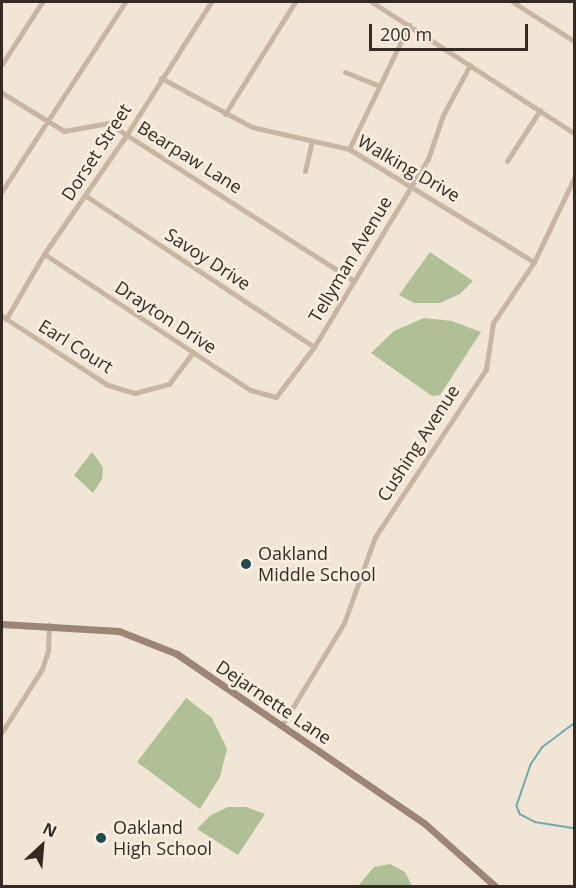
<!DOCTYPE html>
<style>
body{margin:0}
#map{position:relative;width:576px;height:888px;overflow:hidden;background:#f1e6d6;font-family:"Open Sans",sans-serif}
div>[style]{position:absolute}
.green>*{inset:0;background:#afc096}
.stream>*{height:1.5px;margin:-0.75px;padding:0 0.75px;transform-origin:0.75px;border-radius:0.75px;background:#74a9ae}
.street>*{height:5px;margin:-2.5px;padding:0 2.5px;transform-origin:2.5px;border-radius:2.5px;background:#c9b6a2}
.secondary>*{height:7px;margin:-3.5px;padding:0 3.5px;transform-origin:3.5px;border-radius:3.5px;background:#9c8574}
.dots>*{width:16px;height:16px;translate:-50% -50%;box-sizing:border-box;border:3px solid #f9f0e2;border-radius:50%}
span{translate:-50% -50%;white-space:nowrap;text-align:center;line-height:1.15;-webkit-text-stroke:5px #f9f0e2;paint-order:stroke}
.street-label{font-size:18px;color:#332a25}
.poi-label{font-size:18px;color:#332a25}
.left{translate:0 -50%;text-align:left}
.frame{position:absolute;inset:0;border:3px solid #332a25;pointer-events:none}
.north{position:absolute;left:12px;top:816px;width:60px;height:60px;-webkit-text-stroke:4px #f9f0e2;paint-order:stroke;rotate:26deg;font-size:16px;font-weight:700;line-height:24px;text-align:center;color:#332a25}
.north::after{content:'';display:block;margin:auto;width:21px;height:27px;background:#332a25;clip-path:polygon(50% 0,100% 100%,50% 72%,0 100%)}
.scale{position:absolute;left:369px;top:24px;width:159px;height:27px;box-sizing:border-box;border:3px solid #332a25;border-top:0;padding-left:8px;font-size:18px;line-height:21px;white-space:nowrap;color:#332a25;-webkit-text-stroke:4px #f9f0e2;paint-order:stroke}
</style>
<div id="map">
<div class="green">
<i style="clip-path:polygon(430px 252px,473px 281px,460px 294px,440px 303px,414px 303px,399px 295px)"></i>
<i style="clip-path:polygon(424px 318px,452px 321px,481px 332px,440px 395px,432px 396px,371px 353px,394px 331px)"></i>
<i style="clip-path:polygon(92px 452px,103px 467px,102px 479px,93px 493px,74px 475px)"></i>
<i style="clip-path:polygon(186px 698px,212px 718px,227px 749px,220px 777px,200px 809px,137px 762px)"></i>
<i style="clip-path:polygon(228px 807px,246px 807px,265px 814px,238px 855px,197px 829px,211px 815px)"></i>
<i style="clip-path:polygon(390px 864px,405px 872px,412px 886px,358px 886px,374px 867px)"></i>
</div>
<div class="stream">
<i style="left:574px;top:724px;width:39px;rotate:143deg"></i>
<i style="left:543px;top:747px;width:22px;rotate:124deg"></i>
<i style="left:531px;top:765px;width:43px;rotate:108.9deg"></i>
<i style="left:517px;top:806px;width:9px;rotate:69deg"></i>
<i style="left:520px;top:814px;width:17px;rotate:28deg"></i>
<i style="left:535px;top:822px;width:39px;rotate:9deg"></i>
</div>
<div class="street">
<i style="left:372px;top:2px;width:241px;rotate:33deg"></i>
<i style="left:513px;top:2px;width:72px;rotate:32.6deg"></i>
<i style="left:2px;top:64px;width:74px;rotate:-57.2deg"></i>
<i style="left:345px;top:72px;width:35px;rotate:22deg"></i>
<i style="left:161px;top:78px;width:103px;rotate:28.3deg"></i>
<i style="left:252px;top:127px;width:99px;rotate:12.8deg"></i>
<i style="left:349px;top:149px;width:217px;rotate:31.4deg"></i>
<i style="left:2px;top:93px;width:73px;rotate:31.5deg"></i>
<i style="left:64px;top:131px;width:45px;rotate:-10.3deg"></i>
<i style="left:108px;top:123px;width:291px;rotate:32.7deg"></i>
<i style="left:225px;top:114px;width:132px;rotate:-58deg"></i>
<i style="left:349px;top:149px;width:138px;rotate:-64.2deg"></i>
<i style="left:507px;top:161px;width:61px;rotate:-57.1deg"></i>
<i style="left:305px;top:171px;width:31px;rotate:-77deg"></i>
<i style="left:2px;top:191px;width:225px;rotate:-56.9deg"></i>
<i style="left:86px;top:196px;width:273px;rotate:33.5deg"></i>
<i style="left:44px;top:254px;width:247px;rotate:33.4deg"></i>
<i style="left:250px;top:390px;width:27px;rotate:15deg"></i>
<i style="left:276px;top:397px;width:63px;rotate:-52.8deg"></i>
<i style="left:314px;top:347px;width:220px;rotate:-58.8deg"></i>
<i style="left:428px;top:159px;width:46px;rotate:-71.2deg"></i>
<i style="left:443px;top:115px;width:57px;rotate:-61.6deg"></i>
<i style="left:2px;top:316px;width:126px;rotate:33.1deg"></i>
<i style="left:108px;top:385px;width:28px;rotate:17deg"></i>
<i style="left:135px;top:393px;width:35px;rotate:-15deg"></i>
<i style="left:169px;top:384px;width:40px;rotate:-53deg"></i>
<i style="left:6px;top:319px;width:75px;rotate:-59.7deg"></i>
<i style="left:44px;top:254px;width:146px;rotate:-55.3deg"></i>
<i style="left:127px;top:134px;width:156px;rotate:-57.5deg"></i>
<i style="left:282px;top:725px;width:119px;rotate:-58.7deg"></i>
<i style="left:344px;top:623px;width:91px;rotate:-70.2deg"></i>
<i style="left:375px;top:537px;width:201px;rotate:-56.5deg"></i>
<i style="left:486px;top:369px;width:47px;rotate:-81.3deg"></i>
<i style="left:493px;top:323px;width:73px;rotate:-56.1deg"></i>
<i style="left:534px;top:262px;width:93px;rotate:-64.5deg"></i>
<i style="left:2px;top:732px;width:75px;rotate:-57.6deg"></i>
<i style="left:42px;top:669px;width:19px;rotate:-72deg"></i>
<i style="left:48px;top:651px;width:26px;rotate:-88deg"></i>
</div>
<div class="secondary">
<i style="left:2px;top:624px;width:117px;rotate:3.4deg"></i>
<i style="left:119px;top:631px;width:62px;rotate:21.6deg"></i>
<i style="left:177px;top:654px;width:299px;rotate:34.4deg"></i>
<i style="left:424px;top:823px;width:95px;rotate:41.6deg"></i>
</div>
<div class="dots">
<i style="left:246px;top:564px;background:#1a4e55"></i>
<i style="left:101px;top:838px;background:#1a4e55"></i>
</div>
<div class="street-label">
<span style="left:96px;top:152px;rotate:-57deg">Dorset Street</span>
<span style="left:190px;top:157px;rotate:32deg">Bearpaw Lane</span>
<span style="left:409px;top:168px;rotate:30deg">Walking Drive</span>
<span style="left:208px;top:259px;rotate:33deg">Savoy Drive</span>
<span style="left:350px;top:259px;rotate:-59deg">Tellyman Avenue</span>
<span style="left:166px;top:317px;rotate:33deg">Drayton Drive</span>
<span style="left:76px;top:346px;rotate:32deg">Earl Court</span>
<span style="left:418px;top:443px;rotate:-57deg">Cushing Avenue</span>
<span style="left:274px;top:702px;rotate:34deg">Dejarnette Lane</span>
</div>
<div class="poi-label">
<span class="left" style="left:258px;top:564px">Oakland<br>Middle School</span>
<span class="left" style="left:113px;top:838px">Oakland<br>High School</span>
</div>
<div class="frame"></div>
<div class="north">N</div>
<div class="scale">200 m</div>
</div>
